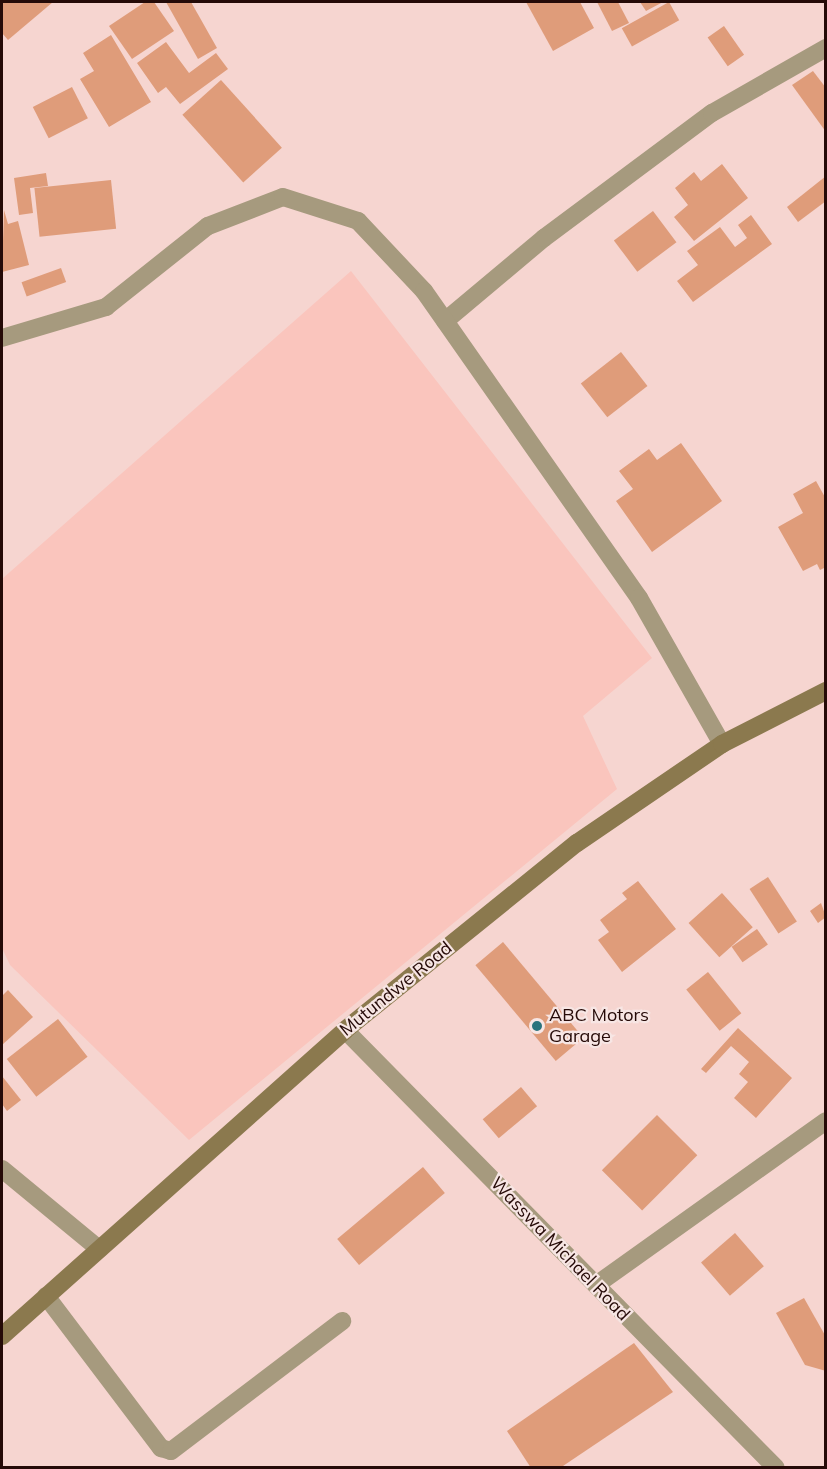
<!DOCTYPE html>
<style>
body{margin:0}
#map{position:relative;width:827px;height:1469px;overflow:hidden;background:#f6d5d0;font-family:Mulish,sans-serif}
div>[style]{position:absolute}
.built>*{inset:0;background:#fac5bd}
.building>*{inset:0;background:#df9c7a;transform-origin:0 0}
.street>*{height:18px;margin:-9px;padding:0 9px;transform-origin:9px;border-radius:9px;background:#a69a7e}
.secondary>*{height:18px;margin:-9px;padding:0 9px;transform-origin:9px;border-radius:9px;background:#8b794e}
.dots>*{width:16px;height:16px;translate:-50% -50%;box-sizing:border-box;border:3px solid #f7e6e4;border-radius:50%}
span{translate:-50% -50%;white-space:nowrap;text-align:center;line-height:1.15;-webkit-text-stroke:4.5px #f7e6e4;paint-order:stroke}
.street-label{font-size:18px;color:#250a07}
.poi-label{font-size:18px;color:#250a07}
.left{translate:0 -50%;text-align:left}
.frame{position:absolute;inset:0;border:3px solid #250a07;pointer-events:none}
</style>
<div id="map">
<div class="built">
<i style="clip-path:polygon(351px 271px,652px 658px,583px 716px,617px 789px,189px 1140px,10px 965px,2px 948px,2px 579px)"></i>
</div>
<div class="building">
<i style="clip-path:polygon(2px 2px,53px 2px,8px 40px,2px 33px)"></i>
<i style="clip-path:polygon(145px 2px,154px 2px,174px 31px,132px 59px,109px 26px)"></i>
<i style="clip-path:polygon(166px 2px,191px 2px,217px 48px,198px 59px)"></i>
<i style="clip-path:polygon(526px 2px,580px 2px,594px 28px,553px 51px)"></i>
<i style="clip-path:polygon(597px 2px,618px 2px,629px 23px,612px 31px)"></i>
<i style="clip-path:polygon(640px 2px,663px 2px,646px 11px)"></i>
<i style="left:669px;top:2px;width:21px;height:54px;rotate:61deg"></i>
<i style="left:724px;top:26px;width:35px;height:20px;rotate:55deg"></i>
<i style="clip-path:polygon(111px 35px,151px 102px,109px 127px,80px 79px,94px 71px,83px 53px)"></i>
<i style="clip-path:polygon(166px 42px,189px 73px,216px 53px,228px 69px,180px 104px,166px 87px,158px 93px,137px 63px)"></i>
<i style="clip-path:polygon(813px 71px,826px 88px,826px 132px,792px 85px)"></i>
<i style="left:221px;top:80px;width:91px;height:52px;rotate:48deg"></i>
<i style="left:72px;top:87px;width:35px;height:44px;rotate:63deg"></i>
<i style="clip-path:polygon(722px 164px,748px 198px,694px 241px,674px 217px,688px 205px,675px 188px,694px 172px,701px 181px)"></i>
<i style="clip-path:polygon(46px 173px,48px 186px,30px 188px,33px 213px,19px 215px,14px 178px)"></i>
<i style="clip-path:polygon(826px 176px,826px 201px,798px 222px,787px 207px)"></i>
<i style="left:111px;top:180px;width:49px;height:77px;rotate:84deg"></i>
<i style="clip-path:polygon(4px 210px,8px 224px,18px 221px,29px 265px,2px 272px)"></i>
<i style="left:653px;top:211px;width:39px;height:49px;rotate:53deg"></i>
<i style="clip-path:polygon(751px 215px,772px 244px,693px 302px,677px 281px,698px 265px,687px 251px,720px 227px,735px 247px,747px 238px,738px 225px)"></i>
<i style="left:61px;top:268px;width:15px;height:42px;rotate:70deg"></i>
<i style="left:621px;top:352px;width:43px;height:51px;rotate:52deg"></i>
<i style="clip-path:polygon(681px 443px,722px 501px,652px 552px,616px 501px,633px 489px,619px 471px,649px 449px,657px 460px)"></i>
<i style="clip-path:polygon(816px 481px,826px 499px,826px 567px,820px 570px,817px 564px,803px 571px,778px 527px,803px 513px,793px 494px)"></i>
<i style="left:768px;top:877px;width:53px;height:22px;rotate:57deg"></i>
<i style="clip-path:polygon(638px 881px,676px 929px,622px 972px,598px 940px,609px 932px,600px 920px,627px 899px,622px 893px)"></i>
<i style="left:722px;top:893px;width:46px;height:45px;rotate:48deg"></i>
<i style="clip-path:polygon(821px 903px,826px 917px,818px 923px,810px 911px)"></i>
<i style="left:757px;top:929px;width:19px;height:31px;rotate:55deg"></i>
<i style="left:503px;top:942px;width:125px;height:36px;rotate:50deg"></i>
<i style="left:708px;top:972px;width:53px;height:28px;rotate:51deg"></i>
<i style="clip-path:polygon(8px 990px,33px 1017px,2px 1045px,2px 996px)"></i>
<i style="left:58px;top:1019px;width:48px;height:65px;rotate:52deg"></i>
<i style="clip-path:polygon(738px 1028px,792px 1078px,756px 1118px,734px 1098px,748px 1082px,739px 1074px,749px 1062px,731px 1046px,706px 1073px,701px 1069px)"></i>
<i style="clip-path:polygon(2px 1076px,21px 1100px,7px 1111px,2px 1104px)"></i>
<i style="left:521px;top:1087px;width:25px;height:50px;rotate:50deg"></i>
<i style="left:657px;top:1115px;width:57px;height:78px;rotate:45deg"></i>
<i style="left:423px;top:1167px;width:34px;height:112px;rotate:50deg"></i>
<i style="left:735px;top:1233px;width:44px;height:45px;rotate:49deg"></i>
<i style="clip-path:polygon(804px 1298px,826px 1337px,826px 1371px,805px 1365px,776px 1313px)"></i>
<i style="clip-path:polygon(634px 1343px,673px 1392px,560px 1468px,531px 1468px,507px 1431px)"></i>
</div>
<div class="street">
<i style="left:445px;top:321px;width:129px;rotate:-40deg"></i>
<i style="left:544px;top:238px;width:209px;rotate:-36.7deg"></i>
<i style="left:712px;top:113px;width:131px;rotate:-29.7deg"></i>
<i style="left:2px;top:338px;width:109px;rotate:-16.6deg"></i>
<i style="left:106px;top:307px;width:130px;rotate:-38.5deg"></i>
<i style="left:208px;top:226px;width:80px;rotate:-21.1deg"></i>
<i style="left:283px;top:197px;width:79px;rotate:17.7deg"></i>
<i style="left:358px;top:221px;width:96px;rotate:46.7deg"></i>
<i style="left:424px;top:291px;width:375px;rotate:55deg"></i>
<i style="left:639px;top:598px;width:168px;rotate:60.4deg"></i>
<i style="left:345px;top:1030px;width:614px;rotate:45.46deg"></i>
<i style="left:2px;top:1169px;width:126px;rotate:39.5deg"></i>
<i style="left:596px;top:1285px;width:282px;rotate:-35.5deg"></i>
<i style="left:46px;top:1296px;width:191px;rotate:52.9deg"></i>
<i style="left:161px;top:1448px;width:10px;rotate:17deg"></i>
<i style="left:171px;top:1451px;width:215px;rotate:-37.2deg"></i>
</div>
<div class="secondary">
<i style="left:2px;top:1336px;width:460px;rotate:-41.7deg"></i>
<i style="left:345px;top:1030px;width:298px;rotate:-38.9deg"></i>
<i style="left:577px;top:843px;width:176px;rotate:-34.3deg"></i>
<i style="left:722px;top:744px;width:117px;rotate:-27deg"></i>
</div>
<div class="dots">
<i style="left:537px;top:1026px;background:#2a737c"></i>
</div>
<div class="street-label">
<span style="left:396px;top:989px;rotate:-39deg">Mutundwe Road</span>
<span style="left:560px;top:1249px;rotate:46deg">Wasswa Michael Road</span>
</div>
<div class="poi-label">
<span class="left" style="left:549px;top:1026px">ABC Motors<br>Garage</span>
</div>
<div class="frame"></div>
</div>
